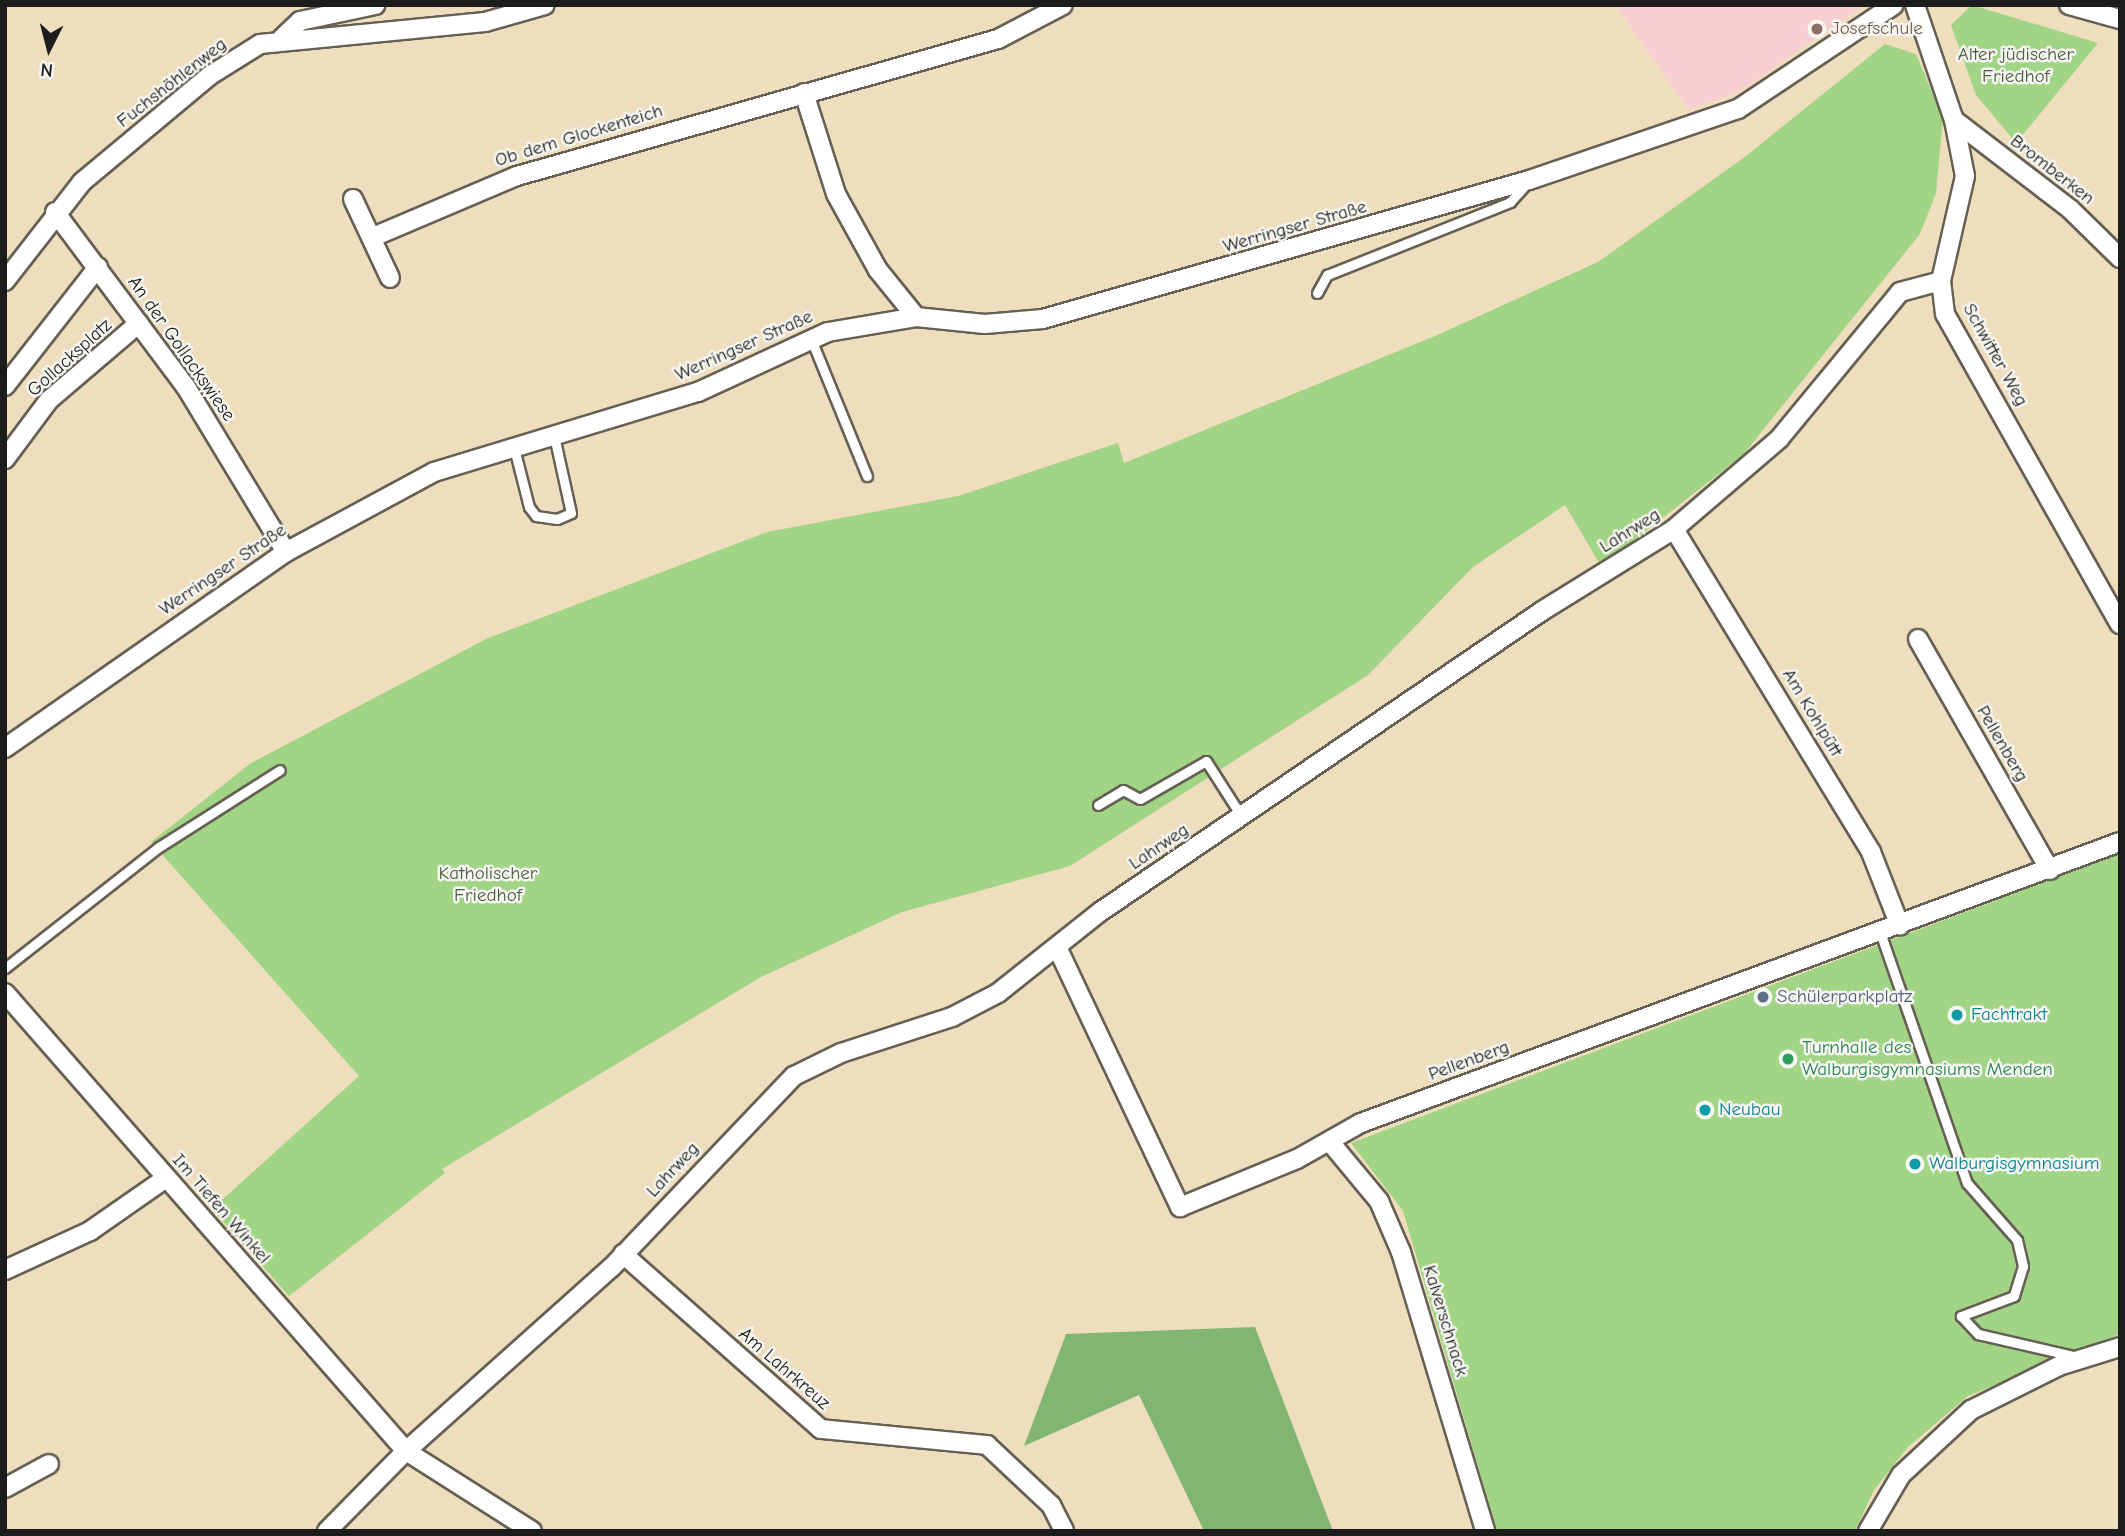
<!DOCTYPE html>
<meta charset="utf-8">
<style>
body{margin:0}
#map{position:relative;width:2125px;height:1536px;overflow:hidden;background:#eedebd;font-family:"Comic Neue",sans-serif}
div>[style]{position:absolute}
.built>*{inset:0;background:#f7cfd1}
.green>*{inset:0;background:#a1d585}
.forest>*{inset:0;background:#80b672}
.roads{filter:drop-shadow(2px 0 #666054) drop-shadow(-2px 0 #666054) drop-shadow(0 2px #666054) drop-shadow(0 -2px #666054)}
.lane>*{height:9px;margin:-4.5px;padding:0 4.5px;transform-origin:4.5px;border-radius:4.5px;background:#fff}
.street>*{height:18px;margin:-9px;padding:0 9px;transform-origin:9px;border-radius:9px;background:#fff}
.dots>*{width:19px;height:19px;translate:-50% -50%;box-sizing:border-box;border:4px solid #f6f6f2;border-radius:50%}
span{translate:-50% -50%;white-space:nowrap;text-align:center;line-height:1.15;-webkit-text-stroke:5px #f6f6f2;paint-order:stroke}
.education-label{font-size:19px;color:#785e54}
.left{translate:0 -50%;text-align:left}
.park-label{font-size:19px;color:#4b5d41}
.street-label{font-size:19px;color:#1c1c1c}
.service-label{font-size:19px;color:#4e5e75}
.culture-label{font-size:19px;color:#0d838f}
.leisure-label{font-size:19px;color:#27864d}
.frame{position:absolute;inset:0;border:7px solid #1c1c1c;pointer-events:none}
.north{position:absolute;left:14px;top:14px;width:70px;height:70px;-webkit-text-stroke:5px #f6f6f2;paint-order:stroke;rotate:186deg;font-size:19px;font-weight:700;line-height:28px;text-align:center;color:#1c1c1c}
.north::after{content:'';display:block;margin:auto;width:24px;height:32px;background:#1c1c1c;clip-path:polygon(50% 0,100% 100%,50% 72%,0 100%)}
</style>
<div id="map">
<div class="built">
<i style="clip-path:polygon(1615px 5px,1865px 5px,1742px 90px,1689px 110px)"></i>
</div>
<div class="green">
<i style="clip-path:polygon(1972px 5px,2098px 43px,2016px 143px,1976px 95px,1951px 25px)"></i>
<i style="clip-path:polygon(1885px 44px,1916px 54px,1943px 118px,1936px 193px,1920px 234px,1743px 455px,1601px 566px,1565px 505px,1473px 567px,1368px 675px,1070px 866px,902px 912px,761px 977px,442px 1169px,445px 1173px,289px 1296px,212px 1209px,359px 1076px,151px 842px,251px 763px,486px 639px,767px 532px,958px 496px,1118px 443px,1124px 463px,1435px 336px,1598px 262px,1746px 156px)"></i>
<i style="clip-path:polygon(2120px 854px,2120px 1334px,1968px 1396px,1908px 1447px,1874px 1490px,1855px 1531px,1497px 1531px,1403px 1211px,1351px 1143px)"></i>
</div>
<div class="forest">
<i style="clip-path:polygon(1255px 1327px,1333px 1531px,1204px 1531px,1139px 1395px,1024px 1446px,1066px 1334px)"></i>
</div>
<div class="roads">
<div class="lane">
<i style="left:1317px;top:293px;width:21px;rotate:-61deg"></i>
<i style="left:1327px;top:275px;width:197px;rotate:-21.7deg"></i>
<i style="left:1510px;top:202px;width:25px;rotate:-48deg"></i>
<i style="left:811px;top:339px;width:148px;rotate:67.8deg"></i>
<i style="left:514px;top:448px;width:61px;rotate:75.7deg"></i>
<i style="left:529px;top:507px;width:11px;rotate:52deg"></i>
<i style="left:536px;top:516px;width:21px;rotate:8deg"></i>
<i style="left:557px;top:519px;width:15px;rotate:-23deg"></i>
<i style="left:571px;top:513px;width:79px;rotate:-102.4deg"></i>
<i style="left:1098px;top:805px;width:29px;rotate:-31deg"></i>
<i style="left:1123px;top:790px;width:19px;rotate:28deg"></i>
<i style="left:1140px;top:799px;width:76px;rotate:-29.9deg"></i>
<i style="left:1206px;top:761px;width:67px;rotate:57.3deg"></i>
<i style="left:1881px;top:935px;width:262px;rotate:70.9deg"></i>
<i style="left:1967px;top:1183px;width:76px;rotate:48.7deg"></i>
<i style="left:2017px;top:1240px;width:27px;rotate:77deg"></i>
<i style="left:2023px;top:1266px;width:31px;rotate:107deg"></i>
<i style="left:2014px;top:1296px;width:57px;rotate:159.3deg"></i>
<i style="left:1961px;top:1316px;width:25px;rotate:47deg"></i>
<i style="left:1978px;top:1334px;width:103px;rotate:13deg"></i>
<i style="left:5px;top:968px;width:196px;rotate:-38.2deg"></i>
<i style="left:159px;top:847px;width:143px;rotate:-32.5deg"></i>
</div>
<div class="street">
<i style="left:1915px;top:5px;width:121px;rotate:71.3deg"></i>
<i style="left:1954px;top:120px;width:57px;rotate:78.9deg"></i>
<i style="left:1965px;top:176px;width:108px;rotate:102.9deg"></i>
<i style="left:1941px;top:281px;width:33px;rotate:83deg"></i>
<i style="left:1945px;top:314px;width:356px;rotate:60.6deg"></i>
<i style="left:2069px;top:5px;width:53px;rotate:15.4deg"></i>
<i style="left:282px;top:38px;width:25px;rotate:-43deg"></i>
<i style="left:300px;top:21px;width:77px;rotate:-12deg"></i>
<i style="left:804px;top:93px;width:106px;rotate:72.4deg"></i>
<i style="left:836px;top:194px;width:87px;rotate:61.1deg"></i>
<i style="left:878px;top:270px;width:60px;rotate:51deg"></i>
<i style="left:1954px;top:120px;width:146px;rotate:37.5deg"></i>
<i style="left:2070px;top:209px;width:70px;rotate:44.4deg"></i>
<i style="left:353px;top:199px;width:87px;rotate:64.9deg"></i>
<i style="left:55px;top:212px;width:219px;rotate:53.2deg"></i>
<i style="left:186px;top:387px;width:193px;rotate:58.8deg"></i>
<i style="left:373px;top:237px;width:156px;rotate:-23deg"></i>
<i style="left:517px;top:176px;width:500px;rotate:-15.9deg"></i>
<i style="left:998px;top:39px;width:73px;rotate:-27.6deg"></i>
<i style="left:5px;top:281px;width:125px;rotate:-52.1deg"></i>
<i style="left:82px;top:182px;width:165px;rotate:-39.8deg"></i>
<i style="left:209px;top:76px;width:60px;rotate:-32.1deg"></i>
<i style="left:260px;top:44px;width:226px;rotate:-5.6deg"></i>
<i style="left:485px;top:22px;width:62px;rotate:-15.8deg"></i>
<i style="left:5px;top:386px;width:151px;rotate:-52deg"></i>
<i style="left:5px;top:459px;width:74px;rotate:-53.3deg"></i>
<i style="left:49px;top:400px;width:118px;rotate:-40.5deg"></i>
<i style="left:1674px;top:529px;width:378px;rotate:58.6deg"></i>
<i style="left:1871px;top:852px;width:79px;rotate:68.6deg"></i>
<i style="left:1918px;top:639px;width:266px;rotate:60.3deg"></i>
<i style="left:5px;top:748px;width:343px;rotate:-34.9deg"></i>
<i style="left:286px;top:552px;width:168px;rotate:-28.4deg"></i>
<i style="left:434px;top:472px;width:276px;rotate:-16.9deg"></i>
<i style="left:698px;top:392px;width:143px;rotate:-24.8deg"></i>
<i style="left:828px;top:332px;width:89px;rotate:-9.7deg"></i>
<i style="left:916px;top:317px;width:69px;rotate:5.8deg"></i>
<i style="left:985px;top:324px;width:58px;rotate:-4.9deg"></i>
<i style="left:1043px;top:319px;width:505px;rotate:-15.96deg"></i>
<i style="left:1529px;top:180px;width:221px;rotate:-18.8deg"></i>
<i style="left:1738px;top:109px;width:187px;rotate:-33.7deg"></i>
<i style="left:1057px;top:947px;width:288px;rotate:64.7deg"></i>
<i style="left:1180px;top:1207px;width:126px;rotate:-22.3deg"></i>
<i style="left:1297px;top:1159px;width:73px;rotate:-29.4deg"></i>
<i style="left:1361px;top:1123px;width:809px;rotate:-20.32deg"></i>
<i style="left:5px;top:993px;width:609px;rotate:48.8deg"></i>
<i style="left:406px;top:1451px;width:149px;rotate:32.4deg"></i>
<i style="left:1330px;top:1142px;width:77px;rotate:50.3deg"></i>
<i style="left:1379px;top:1201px;width:56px;rotate:66.7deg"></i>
<i style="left:1401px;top:1252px;width:291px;rotate:73.2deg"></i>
<i style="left:623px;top:1254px;width:264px;rotate:41.5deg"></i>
<i style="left:821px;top:1429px;width:167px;rotate:5.5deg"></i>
<i style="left:987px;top:1445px;width:88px;rotate:43.2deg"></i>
<i style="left:1051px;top:1505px;width:29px;rotate:63deg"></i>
<i style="left:5px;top:1270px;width:94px;rotate:-24.6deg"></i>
<i style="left:90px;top:1231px;width:93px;rotate:-34.9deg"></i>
<i style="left:5px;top:1488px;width:50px;rotate:-28.6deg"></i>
<i style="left:327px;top:1531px;width:112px;rotate:-45.4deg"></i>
<i style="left:406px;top:1451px;width:276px;rotate:-41.8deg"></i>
<i style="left:612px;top:1267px;width:264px;rotate:-46.4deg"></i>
<i style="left:794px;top:1076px;width:52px;rotate:-26.1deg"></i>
<i style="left:841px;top:1053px;width:117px;rotate:-18deg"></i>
<i style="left:952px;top:1017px;width:52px;rotate:-27.6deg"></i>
<i style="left:998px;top:993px;width:130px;rotate:-38.5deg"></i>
<i style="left:1100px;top:912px;width:535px;rotate:-34.25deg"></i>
<i style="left:1542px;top:611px;width:155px;rotate:-31.8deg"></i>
<i style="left:1674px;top:529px;width:138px;rotate:-40.6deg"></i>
<i style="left:1779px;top:439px;width:190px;rotate:-50.5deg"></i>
<i style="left:1900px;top:292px;width:42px;rotate:-15deg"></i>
<i style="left:1868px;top:1531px;width:65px;rotate:-59.5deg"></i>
<i style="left:1901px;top:1475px;width:96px;rotate:-42.9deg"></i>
<i style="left:1971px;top:1410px;width:98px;rotate:-26.6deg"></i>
<i style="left:2059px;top:1366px;width:64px;rotate:-17.3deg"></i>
</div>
</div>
<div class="dots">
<i style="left:1817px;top:29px;background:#8d6e63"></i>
<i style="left:1763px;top:997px;background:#5c6f8a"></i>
<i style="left:1957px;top:1015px;background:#0f9aa8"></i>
<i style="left:1788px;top:1059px;background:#2e9e5b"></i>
<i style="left:1705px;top:1110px;background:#0f9aa8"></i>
<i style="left:1915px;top:1164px;background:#0f9aa8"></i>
</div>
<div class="education-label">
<span class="left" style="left:1831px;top:29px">Josefschule</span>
</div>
<div class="park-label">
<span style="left:2016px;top:66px">Alter jüdischer<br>Friedhof</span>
<span style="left:488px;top:885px">Katholischer<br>Friedhof</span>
</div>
<div class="street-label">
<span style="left:172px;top:83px;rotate:-38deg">Fuchshöhlenweg</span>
<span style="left:579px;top:136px;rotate:-17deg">Ob dem Glockenteich</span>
<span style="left:2052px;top:170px;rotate:38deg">Bromberken</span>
<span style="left:1295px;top:227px;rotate:-16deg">Werringser Straße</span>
<span style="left:744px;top:346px;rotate:-24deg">Werringser Straße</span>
<span style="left:181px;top:349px;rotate:55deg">An der Gollackswiese</span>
<span style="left:1995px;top:355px;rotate:61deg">Schwitter Weg</span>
<span style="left:70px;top:358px;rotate:-42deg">Gollacksplatz</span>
<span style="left:1630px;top:531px;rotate:-32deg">Lahrweg</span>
<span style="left:223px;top:570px;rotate:-34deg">Werringser Straße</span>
<span style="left:1812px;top:713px;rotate:59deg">Am Kohlpütt</span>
<span style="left:2002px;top:744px;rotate:60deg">Pellenberg</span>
<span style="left:1159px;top:847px;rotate:-34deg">Lahrweg</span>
<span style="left:1469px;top:1061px;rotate:-20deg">Pellenberg</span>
<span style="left:673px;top:1170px;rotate:-47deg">Lahrweg</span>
<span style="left:221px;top:1209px;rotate:49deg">Im Tiefen Winkel</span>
<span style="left:1445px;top:1321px;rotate:73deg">Kalverschnack</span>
<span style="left:784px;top:1369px;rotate:41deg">Am Lahrkreuz</span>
</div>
<div class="service-label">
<span class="left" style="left:1777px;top:997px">Schülerparkplatz</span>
</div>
<div class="culture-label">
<span class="left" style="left:1971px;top:1015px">Fachtrakt</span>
<span class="left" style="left:1719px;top:1110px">Neubau</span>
<span class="left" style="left:1929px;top:1164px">Walburgisgymnasium</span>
</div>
<div class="leisure-label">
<span class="left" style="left:1802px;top:1059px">Turnhalle des<br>Walburgisgymnasiums Menden</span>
</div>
<div class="frame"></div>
<div class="north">N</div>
</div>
